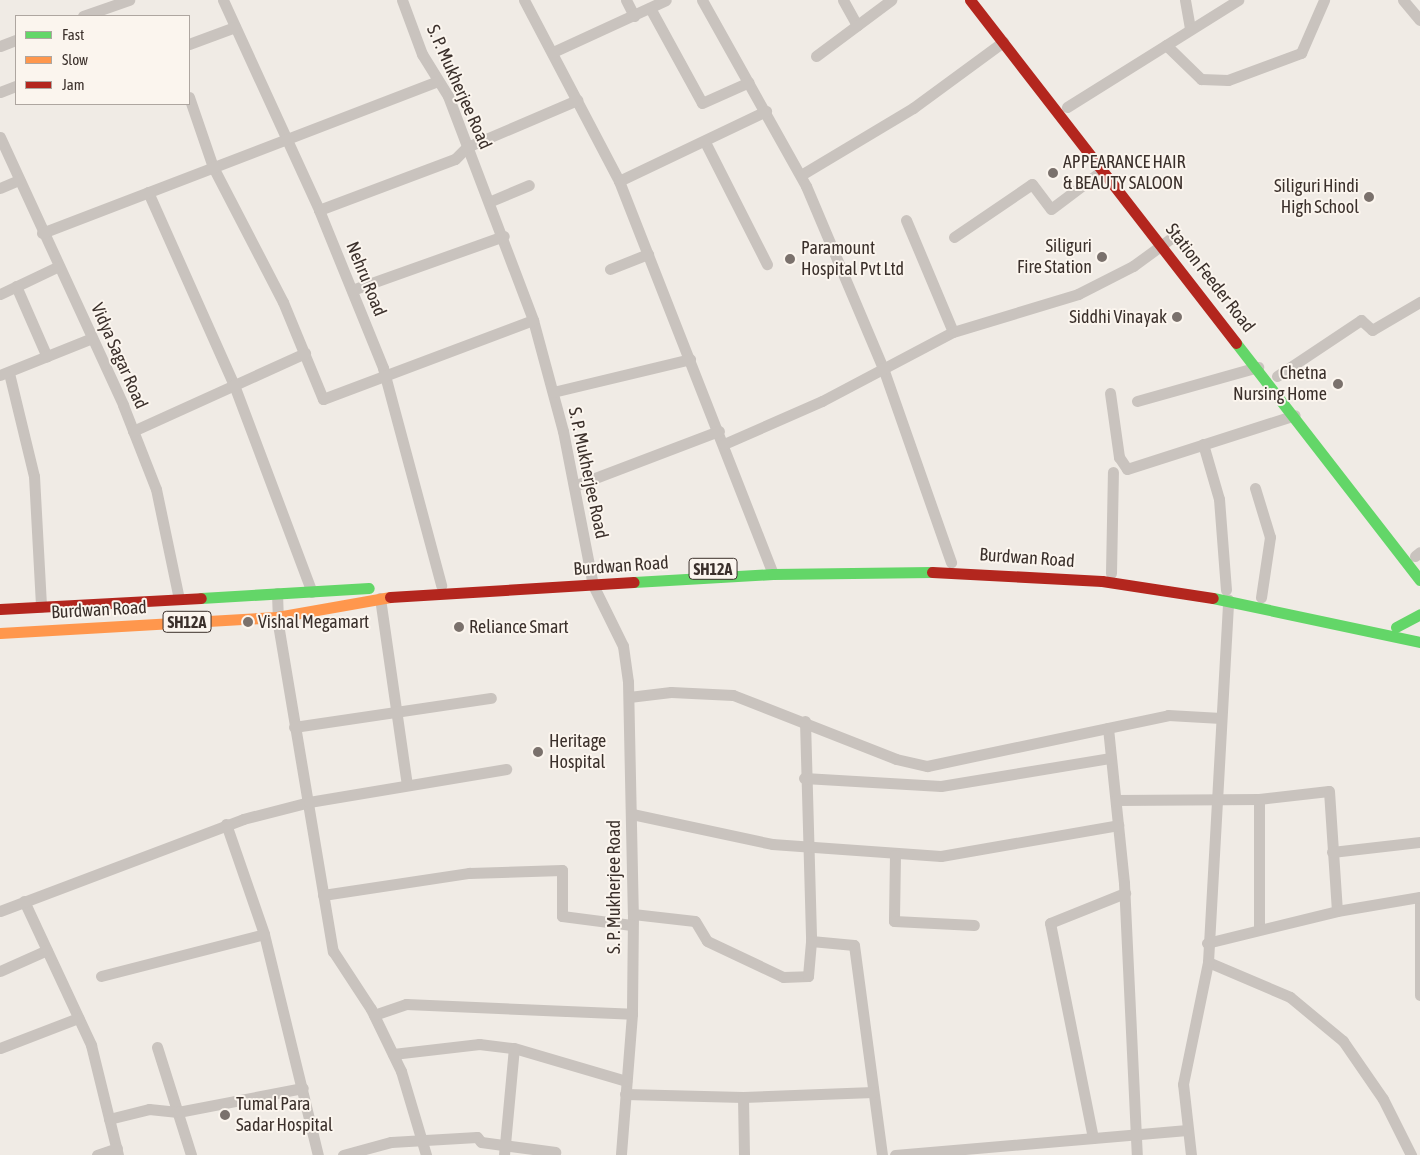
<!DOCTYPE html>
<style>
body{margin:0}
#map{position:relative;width:1420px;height:1155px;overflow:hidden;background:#f0ebe5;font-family:"Asap Condensed",sans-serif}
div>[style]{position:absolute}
.street>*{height:11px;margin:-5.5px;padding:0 5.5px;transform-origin:5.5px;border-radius:5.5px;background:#c9c3be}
.fast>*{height:11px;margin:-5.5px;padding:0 5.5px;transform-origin:5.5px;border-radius:5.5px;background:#63d668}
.slow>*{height:11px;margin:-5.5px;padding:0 5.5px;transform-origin:5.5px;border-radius:5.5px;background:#ff974d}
.jam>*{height:11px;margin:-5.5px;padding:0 5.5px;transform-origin:5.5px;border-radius:5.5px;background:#b3261e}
.dots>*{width:14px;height:14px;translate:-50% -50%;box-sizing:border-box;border:2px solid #fbf5ee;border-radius:50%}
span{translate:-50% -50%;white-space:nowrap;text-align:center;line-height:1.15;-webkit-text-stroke:4px #fbf5ee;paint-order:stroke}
.shield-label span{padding:1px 4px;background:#fbf5ee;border:1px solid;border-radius:4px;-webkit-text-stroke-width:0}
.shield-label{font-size:16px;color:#3b302b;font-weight:700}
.street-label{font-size:18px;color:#3b302b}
.poi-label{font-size:18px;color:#3b302b}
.left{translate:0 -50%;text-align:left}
.right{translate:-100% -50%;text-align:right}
.legend{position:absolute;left:15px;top:15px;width:175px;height:90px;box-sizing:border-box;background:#fbf5ee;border:1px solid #aea6a0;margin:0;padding:6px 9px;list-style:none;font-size:15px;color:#3b302b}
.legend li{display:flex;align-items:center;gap:10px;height:25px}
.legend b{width:25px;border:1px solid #aea6a0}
</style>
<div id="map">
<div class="street">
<i style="left:223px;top:0;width:231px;rotate:65.4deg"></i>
<i style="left:319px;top:210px;width:170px;rotate:67.9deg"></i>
<i style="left:383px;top:368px;width:225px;rotate:75deg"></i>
<i style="left:402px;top:0;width:58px;rotate:69.7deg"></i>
<i style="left:422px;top:54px;width:49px;rotate:58.2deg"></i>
<i style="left:448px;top:96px;width:240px;rotate:69.2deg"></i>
<i style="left:533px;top:320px;width:115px;rotate:74.9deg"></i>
<i style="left:563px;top:431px;width:157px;rotate:79deg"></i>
<i style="left:593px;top:585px;width:68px;rotate:63.8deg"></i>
<i style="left:623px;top:646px;width:36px;rotate:82deg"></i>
<i style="left:628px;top:682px;width:232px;rotate:88.8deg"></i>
<i style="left:633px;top:914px;width:100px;rotate:90.6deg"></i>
<i style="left:632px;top:1014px;width:141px;rotate:94.5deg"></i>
<i style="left:524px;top:0;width:204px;rotate:62.3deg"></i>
<i style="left:619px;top:181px;width:422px;rotate:68.6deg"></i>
<i style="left:626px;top:0;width:18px;rotate:63deg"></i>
<i style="left:702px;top:0;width:213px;rotate:60.8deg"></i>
<i style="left:806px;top:186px;width:198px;rotate:67.1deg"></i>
<i style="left:883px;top:368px;width:206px;rotate:70.7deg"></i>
<i style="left:843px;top:0;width:29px;rotate:61deg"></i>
<i style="left:1185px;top:0;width:29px;rotate:80deg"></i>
<i style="left:1403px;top:0;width:26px;rotate:50deg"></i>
<i style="left:650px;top:8px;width:108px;rotate:61.3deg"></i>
<i style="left:702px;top:103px;width:51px;rotate:-24.1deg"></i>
<i style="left:83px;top:16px;width:49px;rotate:-19.2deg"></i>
<i style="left:189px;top:44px;width:49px;rotate:-20.3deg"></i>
<i style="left:1166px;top:45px;width:49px;rotate:44.2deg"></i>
<i style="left:1201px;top:79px;width:27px;rotate:2deg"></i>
<i style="left:1228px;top:80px;width:78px;rotate:-20.3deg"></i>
<i style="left:1301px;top:53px;width:58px;rotate:-66.5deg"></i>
<i style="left:0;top:46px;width:17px;rotate:-21deg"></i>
<i style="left:553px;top:52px;width:124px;rotate:-24.7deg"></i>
<i style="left:816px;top:56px;width:94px;rotate:-36.7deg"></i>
<i style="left:0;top:92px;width:17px;rotate:-21deg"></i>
<i style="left:189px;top:97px;width:74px;rotate:71.1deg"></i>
<i style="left:213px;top:167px;width:152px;rotate:62.6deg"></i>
<i style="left:283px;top:302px;width:105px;rotate:67.6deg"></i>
<i style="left:323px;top:399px;width:224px;rotate:-20.6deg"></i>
<i style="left:1067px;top:107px;width:202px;rotate:-32deg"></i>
<i style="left:0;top:137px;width:295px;rotate:65.3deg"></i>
<i style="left:123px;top:405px;width:90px;rotate:68.6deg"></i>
<i style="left:156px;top:489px;width:112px;rotate:78.2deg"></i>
<i style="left:705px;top:142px;width:137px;rotate:63.1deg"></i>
<i style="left:801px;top:175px;width:131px;rotate:-30.9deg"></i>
<i style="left:913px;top:108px;width:112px;rotate:-36.3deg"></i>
<i style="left:619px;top:181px;width:163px;rotate:-25.5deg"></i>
<i style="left:0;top:188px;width:21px;rotate:-23deg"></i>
<i style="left:148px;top:192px;width:211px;rotate:66deg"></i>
<i style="left:234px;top:385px;width:221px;rotate:69.4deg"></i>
<i style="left:491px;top:201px;width:41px;rotate:-22.8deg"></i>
<i style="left:319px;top:210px;width:145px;rotate:-20.6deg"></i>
<i style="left:455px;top:159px;width:17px;rotate:-45deg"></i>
<i style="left:467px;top:147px;width:120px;rotate:-23.1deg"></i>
<i style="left:906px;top:220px;width:121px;rotate:67.2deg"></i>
<i style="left:42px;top:233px;width:423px;rotate:-21deg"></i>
<i style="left:954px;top:237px;width:94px;rotate:-34.2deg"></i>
<i style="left:1032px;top:184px;width:31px;rotate:53deg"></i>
<i style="left:1051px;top:209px;width:65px;rotate:-36.9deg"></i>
<i style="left:610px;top:269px;width:41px;rotate:-21.5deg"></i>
<i style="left:16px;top:286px;width:77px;rotate:66.4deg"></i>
<i style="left:352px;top:290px;width:161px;rotate:-19.6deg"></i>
<i style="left:0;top:294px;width:65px;rotate:-25.4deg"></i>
<i style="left:9px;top:373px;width:106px;rotate:76.4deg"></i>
<i style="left:34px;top:476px;width:131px;rotate:86.9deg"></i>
<i style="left:0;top:375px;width:99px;rotate:-21.9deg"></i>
<i style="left:1277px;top:376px;width:101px;rotate:-33.7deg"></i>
<i style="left:1361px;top:320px;width:15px;rotate:42deg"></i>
<i style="left:1372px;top:330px;width:56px;rotate:-30.3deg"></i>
<i style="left:553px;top:392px;width:141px;rotate:-13.5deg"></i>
<i style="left:1110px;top:393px;width:65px;rotate:82deg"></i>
<i style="left:1119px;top:457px;width:14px;rotate:56deg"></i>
<i style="left:1127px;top:469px;width:176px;rotate:-17.8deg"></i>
<i style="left:1137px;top:401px;width:126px;rotate:-15.7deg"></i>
<i style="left:133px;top:431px;width:189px;rotate:-24.4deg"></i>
<i style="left:724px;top:444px;width:107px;rotate:-23.7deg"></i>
<i style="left:822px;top:401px;width:148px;rotate:-27.8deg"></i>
<i style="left:953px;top:332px;width:131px;rotate:-16.9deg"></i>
<i style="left:1078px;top:294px;width:62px;rotate:-27deg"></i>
<i style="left:1133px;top:266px;width:46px;rotate:-36.1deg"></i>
<i style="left:1203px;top:444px;width:57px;rotate:73.8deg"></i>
<i style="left:1219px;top:499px;width:91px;rotate:85.6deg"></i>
<i style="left:574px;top:486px;width:155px;rotate:-20.8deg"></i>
<i style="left:1255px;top:488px;width:51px;rotate:73deg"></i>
<i style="left:1270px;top:537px;width:61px;rotate:98.5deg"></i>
<i style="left:1415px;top:556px;width:6px;rotate:-39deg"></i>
<i style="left:1111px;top:573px;width:101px;rotate:-88.9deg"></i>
<i style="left:277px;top:593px;width:31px;rotate:88deg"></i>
<i style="left:278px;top:624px;width:332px;rotate:80.5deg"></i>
<i style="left:333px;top:951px;width:69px;rotate:56.8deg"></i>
<i style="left:371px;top:1009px;width:69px;rotate:64.2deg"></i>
<i style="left:401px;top:1071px;width:88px;rotate:73.4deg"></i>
<i style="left:380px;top:598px;width:189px;rotate:81.8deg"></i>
<i style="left:629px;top:697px;width:42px;rotate:-6.8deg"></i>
<i style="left:671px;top:692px;width:62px;rotate:2.8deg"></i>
<i style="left:733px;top:695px;width:175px;rotate:21.4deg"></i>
<i style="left:896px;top:759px;width:32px;rotate:13deg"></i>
<i style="left:927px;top:766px;width:246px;rotate:-11.9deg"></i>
<i style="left:1168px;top:715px;width:53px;rotate:3.2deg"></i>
<i style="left:805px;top:721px;width:220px;rotate:88.4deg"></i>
<i style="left:811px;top:941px;width:43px;rotate:5.3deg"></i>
<i style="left:854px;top:945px;width:212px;rotate:82.4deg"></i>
<i style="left:294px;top:727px;width:199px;rotate:-8.4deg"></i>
<i style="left:1108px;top:728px;width:156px;rotate:84.1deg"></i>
<i style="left:1124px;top:883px;width:272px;rotate:87.3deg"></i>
<i style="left:804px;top:778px;width:137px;rotate:3.3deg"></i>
<i style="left:941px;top:786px;width:172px;rotate:-9.4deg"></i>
<i style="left:1259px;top:799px;width:129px;rotate:90deg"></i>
<i style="left:1116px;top:800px;width:143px;rotate:-0.4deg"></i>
<i style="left:1259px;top:799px;width:70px;rotate:-6.5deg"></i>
<i style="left:1329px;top:791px;width:120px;rotate:86.2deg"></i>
<i style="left:632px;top:814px;width:143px;rotate:12.1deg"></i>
<i style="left:772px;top:844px;width:169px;rotate:4.1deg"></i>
<i style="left:941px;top:856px;width:180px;rotate:-9.9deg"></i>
<i style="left:226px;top:824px;width:116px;rotate:70.9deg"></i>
<i style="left:264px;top:934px;width:228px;rotate:76.3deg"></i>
<i style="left:1332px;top:852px;width:89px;rotate:-6.5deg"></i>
<i style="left:895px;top:855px;width:66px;rotate:90.9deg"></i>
<i style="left:894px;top:921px;width:80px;rotate:2.9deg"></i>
<i style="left:323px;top:895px;width:148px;rotate:-8.6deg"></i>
<i style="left:469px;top:873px;width:93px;rotate:-1.8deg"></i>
<i style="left:562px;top:870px;width:46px;rotate:90deg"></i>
<i style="left:562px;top:916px;width:70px;rotate:7.4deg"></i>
<i style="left:1420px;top:897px;width:98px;rotate:90deg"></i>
<i style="left:24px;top:901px;width:159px;rotate:65deg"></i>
<i style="left:91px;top:1045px;width:113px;rotate:76.2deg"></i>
<i style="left:0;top:911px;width:260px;rotate:-20.7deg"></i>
<i style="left:243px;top:819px;width:68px;rotate:-14.4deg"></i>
<i style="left:309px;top:802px;width:200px;rotate:-9.5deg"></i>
<i style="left:633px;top:914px;width:62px;rotate:6.4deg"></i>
<i style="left:695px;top:921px;width:23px;rotate:59deg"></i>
<i style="left:707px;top:941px;width:84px;rotate:25.3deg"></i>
<i style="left:783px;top:977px;width:25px;rotate:-2deg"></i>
<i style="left:808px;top:976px;width:35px;rotate:-85deg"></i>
<i style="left:1207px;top:943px;width:134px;rotate:-13.8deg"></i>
<i style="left:1337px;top:911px;width:84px;rotate:-9.6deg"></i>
<i style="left:1208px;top:962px;width:89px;rotate:23.1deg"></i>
<i style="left:1290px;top:997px;width:69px;rotate:39.7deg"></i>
<i style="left:1343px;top:1041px;width:70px;rotate:55.4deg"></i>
<i style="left:1383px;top:1099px;width:63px;rotate:63.4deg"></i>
<i style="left:0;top:971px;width:51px;rotate:-24.1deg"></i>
<i style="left:101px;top:976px;width:168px;rotate:-14.4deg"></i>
<i style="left:374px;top:1015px;width:34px;rotate:-19deg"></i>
<i style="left:406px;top:1004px;width:226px;rotate:2.5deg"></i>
<i style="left:157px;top:1047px;width:113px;rotate:72.5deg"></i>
<i style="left:0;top:1048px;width:84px;rotate:-21deg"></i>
<i style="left:393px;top:1054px;width:87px;rotate:-6.6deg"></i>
<i style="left:479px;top:1044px;width:35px;rotate:7deg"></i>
<i style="left:514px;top:1048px;width:117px;rotate:16.4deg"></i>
<i style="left:625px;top:1094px;width:118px;rotate:1.5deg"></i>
<i style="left:743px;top:1097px;width:130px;rotate:-2.2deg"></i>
<i style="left:743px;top:1097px;width:58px;rotate:89deg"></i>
<i style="left:109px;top:1119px;width:41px;rotate:-14deg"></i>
<i style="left:149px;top:1109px;width:29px;rotate:6deg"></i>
<i style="left:178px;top:1112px;width:127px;rotate:-10.9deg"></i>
<i style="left:1093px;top:1138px;width:219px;rotate:-101.3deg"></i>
<i style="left:1050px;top:923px;width:81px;rotate:-21.8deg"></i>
<i style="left:97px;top:1155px;width:21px;rotate:-19deg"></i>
<i style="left:343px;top:1155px;width:50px;rotate:-15.2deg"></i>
<i style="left:391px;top:1142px;width:86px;rotate:-3.3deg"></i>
<i style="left:477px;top:1137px;width:6px;rotate:51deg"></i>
<i style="left:481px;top:1142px;width:75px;rotate:7.7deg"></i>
<i style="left:504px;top:1155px;width:107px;rotate:-84.7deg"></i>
<i style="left:895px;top:1155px;width:293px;rotate:-4.9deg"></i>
<i style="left:1191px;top:1155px;width:71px;rotate:-96.4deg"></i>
<i style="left:1183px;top:1084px;width:125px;rotate:-78.4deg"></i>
<i style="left:1208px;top:962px;width:363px;rotate:-86.8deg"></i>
</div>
<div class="fast">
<i style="left:1236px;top:343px;width:300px;rotate:52.2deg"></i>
<i style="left:634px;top:582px;width:139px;rotate:-3.3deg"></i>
<i style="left:773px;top:574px;width:159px;rotate:-0.7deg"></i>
<i style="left:201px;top:598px;width:168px;rotate:-3.4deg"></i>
<i style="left:1213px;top:598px;width:212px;rotate:12deg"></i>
<i style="left:1396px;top:627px;width:27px;rotate:-28deg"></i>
</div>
<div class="slow">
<i style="left:0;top:633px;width:277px;rotate:-3.3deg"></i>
<i style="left:277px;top:617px;width:115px;rotate:-10deg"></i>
</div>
<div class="jam">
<i style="left:970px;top:0;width:434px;rotate:52.2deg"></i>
<i style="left:932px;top:572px;width:170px;rotate:3deg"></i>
<i style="left:1102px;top:581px;width:112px;rotate:8.7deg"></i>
<i style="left:390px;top:597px;width:244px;rotate:-3.5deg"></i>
<i style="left:0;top:609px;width:201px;rotate:-3.1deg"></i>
</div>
<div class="dots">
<i style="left:1053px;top:173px;background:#7a716c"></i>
<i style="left:1369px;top:197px;background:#7a716c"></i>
<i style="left:1102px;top:257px;background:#7a716c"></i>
<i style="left:790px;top:259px;background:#7a716c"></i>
<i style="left:1177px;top:317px;background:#7a716c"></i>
<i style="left:1338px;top:384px;background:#7a716c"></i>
<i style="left:248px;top:622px;background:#7a716c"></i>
<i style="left:459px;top:627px;background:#7a716c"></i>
<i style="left:538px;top:752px;background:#7a716c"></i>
<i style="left:225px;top:1115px;background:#7a716c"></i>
</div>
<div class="shield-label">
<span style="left:713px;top:569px">SH12A</span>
<span style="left:187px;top:622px">SH12A</span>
</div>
<div class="street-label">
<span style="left:459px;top:87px;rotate:66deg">S. P. Mukherjee Road</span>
<span style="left:1210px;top:278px;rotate:52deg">Station Feeder Road</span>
<span style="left:366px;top:279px;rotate:68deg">Nehru Road</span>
<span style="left:119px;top:356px;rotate:66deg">Vidya Sagar Road</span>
<span style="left:588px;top:473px;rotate:78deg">S. P. Mukherjee Road</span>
<span style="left:1027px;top:558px;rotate:4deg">Burdwan Road</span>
<span style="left:621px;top:566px;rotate:-4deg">Burdwan Road</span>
<span style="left:99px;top:610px;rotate:-3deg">Burdwan Road</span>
<span style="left:614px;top:887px;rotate:-90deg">S. P. Mukherjee Road</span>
</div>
<div class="poi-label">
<span class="left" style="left:1063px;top:173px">APPEARANCE HAIR<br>&amp; BEAUTY SALOON</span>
<span class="right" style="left:1359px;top:197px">Siliguri Hindi<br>High School</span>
<span class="right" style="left:1092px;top:257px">Siliguri<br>Fire Station</span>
<span class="left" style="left:801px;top:259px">Paramount<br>Hospital Pvt Ltd</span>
<span class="right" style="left:1167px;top:317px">Siddhi Vinayak</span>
<span class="right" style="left:1327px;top:384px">Chetna<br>Nursing Home</span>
<span class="left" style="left:258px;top:622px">Vishal Megamart</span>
<span class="left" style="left:469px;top:627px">Reliance Smart</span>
<span class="left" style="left:549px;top:752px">Heritage<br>Hospital</span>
<span class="left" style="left:236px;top:1115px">Tumal Para<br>Sadar Hospital</span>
</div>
<ul class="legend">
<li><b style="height:6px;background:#63d668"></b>Fast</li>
<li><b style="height:6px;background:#ff974d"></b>Slow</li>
<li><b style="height:6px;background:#b3261e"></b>Jam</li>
</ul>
</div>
